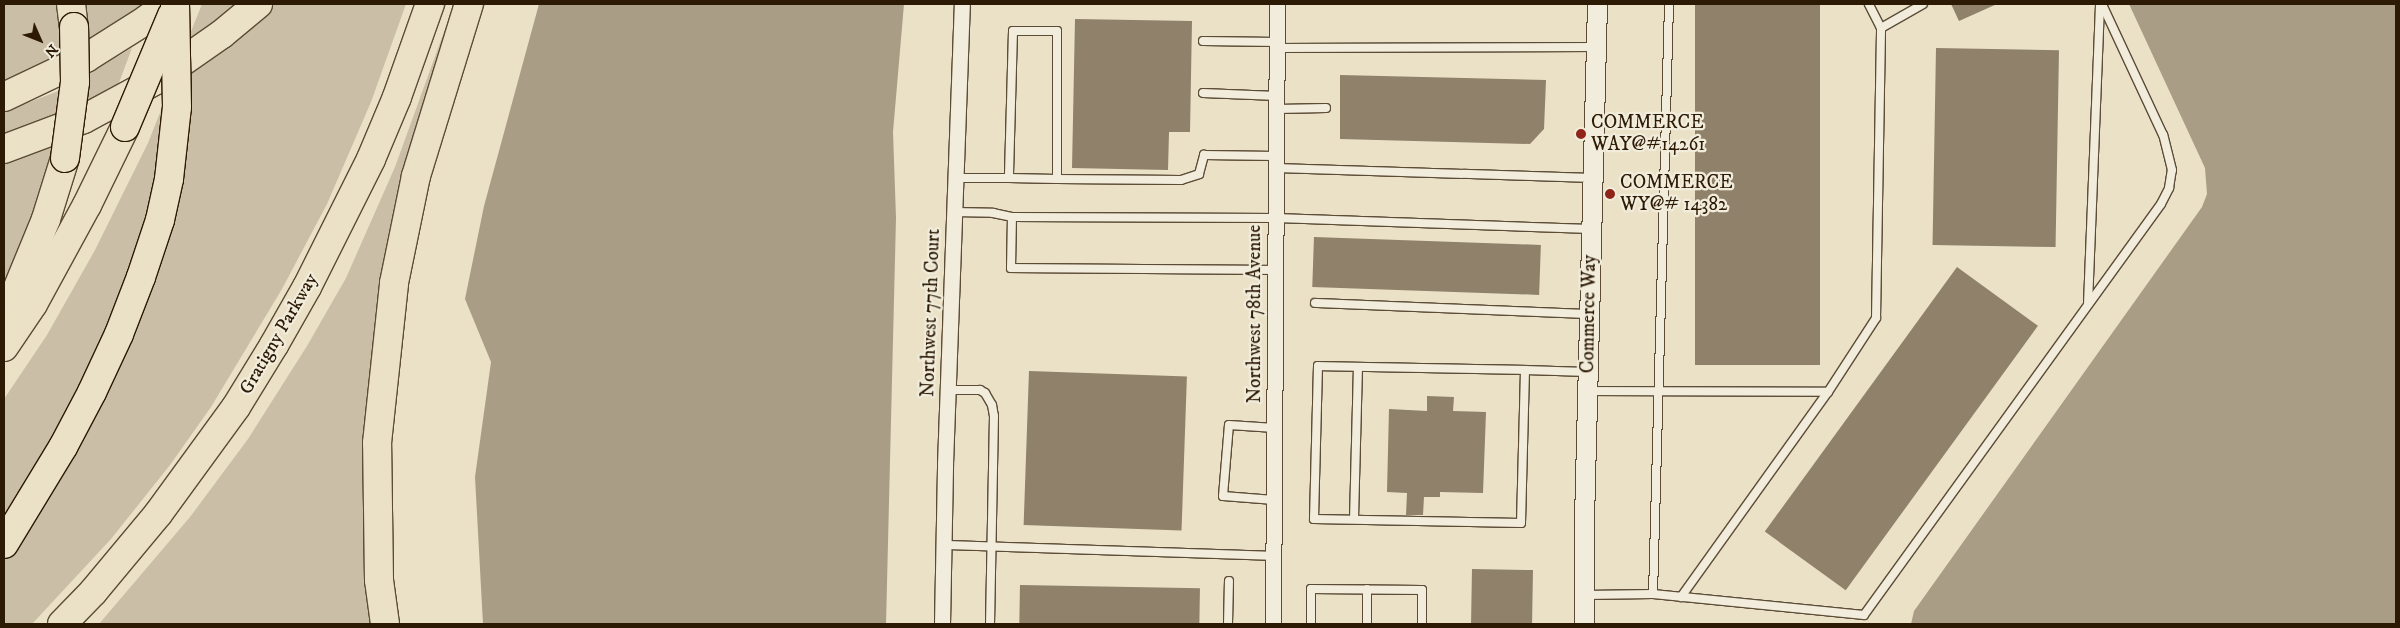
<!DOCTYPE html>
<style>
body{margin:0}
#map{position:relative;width:2400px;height:628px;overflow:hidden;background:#eae1c7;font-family:"IM FELL DW Pica",serif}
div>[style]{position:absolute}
.green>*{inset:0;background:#cabfa6}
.water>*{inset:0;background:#a99d85}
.building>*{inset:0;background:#8f816a;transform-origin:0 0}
.roads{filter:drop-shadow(1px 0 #5c4c36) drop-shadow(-1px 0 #5c4c36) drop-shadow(0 1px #5c4c36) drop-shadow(0 -1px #5c4c36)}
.service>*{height:8px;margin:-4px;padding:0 4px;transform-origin:4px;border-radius:4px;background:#f1ecdb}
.minor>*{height:15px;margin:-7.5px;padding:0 7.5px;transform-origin:7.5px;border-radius:7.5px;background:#f1ecdb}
.tertiary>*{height:19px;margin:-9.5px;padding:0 9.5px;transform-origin:9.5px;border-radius:9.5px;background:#f1ecdb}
.motorway>*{height:28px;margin:-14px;padding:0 14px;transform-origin:14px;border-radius:14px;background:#eae1c7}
.bridges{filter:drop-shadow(1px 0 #2c1a05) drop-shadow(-1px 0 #2c1a05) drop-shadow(0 1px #2c1a05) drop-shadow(0 -1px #2c1a05)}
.motorway-bridge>*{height:28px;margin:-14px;padding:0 14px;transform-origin:14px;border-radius:14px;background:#eae1c7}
.dots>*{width:14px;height:14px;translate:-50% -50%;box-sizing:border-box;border:2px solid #f1ecdb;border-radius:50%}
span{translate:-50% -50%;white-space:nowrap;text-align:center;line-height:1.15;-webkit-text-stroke:4.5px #f1ecdb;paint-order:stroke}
.poi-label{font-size:19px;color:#2c1a05}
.left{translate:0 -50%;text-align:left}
.street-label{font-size:19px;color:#2c1a05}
.frame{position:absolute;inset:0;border:5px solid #2c1a05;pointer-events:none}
.north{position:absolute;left:15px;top:15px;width:50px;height:50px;-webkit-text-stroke:4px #f1ecdb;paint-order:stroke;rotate:134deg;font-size:14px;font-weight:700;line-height:20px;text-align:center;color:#2c1a05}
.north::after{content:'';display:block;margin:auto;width:18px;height:22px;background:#2c1a05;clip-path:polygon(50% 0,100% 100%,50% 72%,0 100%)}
</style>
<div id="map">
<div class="green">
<i style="clip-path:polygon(4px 4px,58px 4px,61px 59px,4px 82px)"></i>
<i style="clip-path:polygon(84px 4px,150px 4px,87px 47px)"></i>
<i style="clip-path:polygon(202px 4px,237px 4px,190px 45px,190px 34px)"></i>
<i style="clip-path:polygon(270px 4px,406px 4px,371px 102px,327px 204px,282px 289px,211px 407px,170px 465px,111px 539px,32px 624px,4px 624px,4px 399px,47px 335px,95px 250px,148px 143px,167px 95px)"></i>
<i style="clip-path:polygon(454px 4px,464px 4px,418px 153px,369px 590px,370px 624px,99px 624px,190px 517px,248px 439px,307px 346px,346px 278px,395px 167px)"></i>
<i style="clip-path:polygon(132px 48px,117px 88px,85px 105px,4px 135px,4px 112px,61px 90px)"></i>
<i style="clip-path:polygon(54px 146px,48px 180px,4px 297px,4px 163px)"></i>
</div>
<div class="water">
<i style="clip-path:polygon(539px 4px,904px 4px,893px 132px,896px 218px,886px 624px,483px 624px,475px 477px,491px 362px,465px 299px,484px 206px)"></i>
<i style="clip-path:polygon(2129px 4px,2396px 4px,2396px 624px,1911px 624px,1914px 611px,2202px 207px,2207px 194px,2205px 168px)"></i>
</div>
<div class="building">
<i style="left:1695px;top:4px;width:125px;height:361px"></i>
<i style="clip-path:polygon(1951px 4px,1997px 4px,1959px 21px)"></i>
<i style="clip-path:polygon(1075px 19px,1192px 21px,1190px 132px,1169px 132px,1168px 170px,1072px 168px)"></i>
<i style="left:1936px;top:48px;width:123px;height:197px;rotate:1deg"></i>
<i style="clip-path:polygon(1340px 75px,1546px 80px,1544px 129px,1530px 144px,1340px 139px)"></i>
<i style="left:1314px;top:237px;width:227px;height:50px;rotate:2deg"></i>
<i style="left:1957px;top:267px;width:100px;height:327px;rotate:36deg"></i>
<i style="left:1029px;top:371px;width:158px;height:154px;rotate:2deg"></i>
<i style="clip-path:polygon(1427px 396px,1454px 397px,1453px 411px,1486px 412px,1483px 493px,1440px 492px,1440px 497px,1424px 497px,1423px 515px,1406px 515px,1407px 493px,1387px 492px,1389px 409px,1427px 411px)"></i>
<i style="left:1472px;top:569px;width:61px;height:55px;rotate:1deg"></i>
<i style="left:1020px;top:585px;width:180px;height:39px;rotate:1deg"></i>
</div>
<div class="roads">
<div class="service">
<i style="left:1669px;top:4px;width:590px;rotate:91.55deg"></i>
<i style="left:1653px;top:594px;width:212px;rotate:5.7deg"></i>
<i style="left:1864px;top:615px;width:507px;rotate:-54.15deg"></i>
<i style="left:2161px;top:204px;width:18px;rotate:-63deg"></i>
<i style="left:2169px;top:188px;width:18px;rotate:-81deg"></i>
<i style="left:2172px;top:170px;width:36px;rotate:-104deg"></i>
<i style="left:2163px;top:135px;width:145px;rotate:-115deg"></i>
<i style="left:1881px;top:28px;width:48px;rotate:-29.7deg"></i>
<i style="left:1203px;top:41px;width:74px;rotate:0.8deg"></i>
<i style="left:1277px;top:48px;width:319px;rotate:-0.2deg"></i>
<i style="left:1203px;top:93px;width:74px;rotate:2.3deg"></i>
<i style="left:1277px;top:109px;width:49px;rotate:-1.2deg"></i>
<i style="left:1276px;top:168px;width:317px;rotate:1.8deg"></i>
<i style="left:956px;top:178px;width:53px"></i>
<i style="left:1057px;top:179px;width:148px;rotate:-90deg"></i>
<i style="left:1057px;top:31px;width:44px;rotate:180deg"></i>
<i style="left:1013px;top:31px;width:147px;rotate:91.6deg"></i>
<i style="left:1009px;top:178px;width:48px;rotate:1.2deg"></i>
<i style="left:1057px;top:179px;width:124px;rotate:0.5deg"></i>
<i style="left:1181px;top:180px;width:19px;rotate:-18deg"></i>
<i style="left:1199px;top:174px;width:20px;rotate:-75deg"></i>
<i style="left:1204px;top:155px;width:72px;rotate:0.8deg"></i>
<i style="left:954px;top:212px;width:39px;rotate:1deg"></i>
<i style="left:993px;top:213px;width:19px;rotate:12deg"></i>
<i style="left:1276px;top:270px;width:265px;rotate:-179.6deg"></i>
<i style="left:1011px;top:268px;width:51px;rotate:-88.9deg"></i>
<i style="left:1012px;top:217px;width:264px;rotate:0.2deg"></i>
<i style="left:1276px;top:218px;width:315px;rotate:2deg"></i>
<i style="left:1315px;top:303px;width:274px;rotate:2.3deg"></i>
<i style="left:2088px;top:304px;width:300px;rotate:-87.7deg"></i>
<i style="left:1525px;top:370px;width:207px;rotate:-178.9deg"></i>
<i style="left:1318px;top:366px;width:153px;rotate:91.5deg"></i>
<i style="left:1314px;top:519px;width:207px;rotate:1.1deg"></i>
<i style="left:1521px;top:523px;width:153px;rotate:-88.5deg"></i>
<i style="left:1525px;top:370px;width:62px;rotate:1.8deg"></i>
<i style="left:948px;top:390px;width:32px"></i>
<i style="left:980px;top:390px;width:6px;rotate:31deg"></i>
<i style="left:985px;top:393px;width:14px;rotate:60deg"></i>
<i style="left:992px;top:405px;width:11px;rotate:80deg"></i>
<i style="left:994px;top:416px;width:208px;rotate:91.1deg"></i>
<i style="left:1587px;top:391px;width:241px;rotate:0.2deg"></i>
<i style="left:1828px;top:392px;width:88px;rotate:-57deg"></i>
<i style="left:1876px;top:318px;width:290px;rotate:-89deg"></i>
<i style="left:1881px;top:28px;width:27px;rotate:-117deg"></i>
<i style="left:1274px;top:500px;width:51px;rotate:-175.5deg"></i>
<i style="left:1223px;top:496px;width:71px;rotate:-85.2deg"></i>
<i style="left:1229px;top:425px;width:46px;rotate:3.7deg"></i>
<i style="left:1354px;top:519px;width:152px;rotate:-88.5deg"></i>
<i style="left:944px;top:545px;width:329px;rotate:1.9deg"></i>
<i style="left:1585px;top:595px;width:68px;rotate:-0.8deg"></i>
<i style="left:1681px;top:597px;width:252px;rotate:-54.4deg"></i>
<i style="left:1228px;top:624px;width:43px;rotate:-88.7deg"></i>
<i style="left:1311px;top:624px;width:35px;rotate:-90deg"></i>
<i style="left:1311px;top:589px;width:111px;rotate:0.5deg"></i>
<i style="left:1422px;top:590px;width:34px;rotate:90deg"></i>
<i style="left:1367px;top:624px;width:35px;rotate:-90deg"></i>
</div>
<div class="minor">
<i style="left:942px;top:624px;width:160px;rotate:-88.9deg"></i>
<i style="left:945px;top:464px;width:460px;rotate:-87.9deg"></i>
<i style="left:1273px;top:624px;width:620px;rotate:-89.63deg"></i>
</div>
<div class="tertiary">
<i style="left:1584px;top:624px;width:104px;rotate:-90deg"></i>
<i style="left:1584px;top:520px;width:516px;rotate:-88.56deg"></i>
</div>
<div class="motorway">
<i style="left:71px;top:4px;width:23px;rotate:83deg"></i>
<i style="left:4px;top:97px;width:91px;rotate:-25.4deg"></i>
<i style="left:86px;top:58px;width:71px;rotate:-32.3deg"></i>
<i style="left:146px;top:20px;width:26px;rotate:-37deg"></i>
<i style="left:4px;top:149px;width:85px;rotate:-20.6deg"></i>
<i style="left:84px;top:119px;width:82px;rotate:-28.4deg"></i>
<i style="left:156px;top:80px;width:80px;rotate:-34.9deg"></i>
<i style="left:222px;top:34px;width:47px;rotate:-39.8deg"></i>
<i style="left:4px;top:321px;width:110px;rotate:-67.6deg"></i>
<i style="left:46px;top:219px;width:64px;rotate:-72.7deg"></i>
<i style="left:4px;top:347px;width:52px;rotate:-56deg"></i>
<i style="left:33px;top:304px;width:113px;rotate:-61.4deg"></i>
<i style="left:87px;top:205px;width:87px;rotate:-64deg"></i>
<i style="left:62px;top:624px;width:45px;rotate:-45.9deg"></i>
<i style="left:93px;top:592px;width:102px;rotate:-50.2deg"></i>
<i style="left:158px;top:514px;width:132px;rotate:-53.9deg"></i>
<i style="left:236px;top:407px;width:73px;rotate:-58.5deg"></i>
<i style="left:274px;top:345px;width:67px;rotate:-60.4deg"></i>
<i style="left:307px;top:287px;width:143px;rotate:-63.4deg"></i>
<i style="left:371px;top:159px;width:67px;rotate:-67.2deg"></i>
<i style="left:397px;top:97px;width:99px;rotate:-70.5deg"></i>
<i style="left:385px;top:624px;width:44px;rotate:-97.8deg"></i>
<i style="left:379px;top:580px;width:137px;rotate:-90.8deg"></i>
<i style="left:377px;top:443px;width:161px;rotate:-83.9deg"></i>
<i style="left:394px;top:283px;width:109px;rotate:-78.4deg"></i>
<i style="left:416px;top:176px;width:180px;rotate:-72.9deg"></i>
</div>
</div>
<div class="bridges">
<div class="motorway-bridge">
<i style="left:125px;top:127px;width:121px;rotate:-67.2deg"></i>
<i style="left:65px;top:158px;width:77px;rotate:-82.5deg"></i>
<i style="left:75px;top:82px;width:55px;rotate:-91deg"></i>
<i style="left:4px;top:544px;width:114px;rotate:-58.7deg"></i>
<i style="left:63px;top:447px;width:62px;rotate:-62.2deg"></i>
<i style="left:92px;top:392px;width:64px;rotate:-65deg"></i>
<i style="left:119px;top:334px;width:61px;rotate:-68.9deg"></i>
<i style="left:141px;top:277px;width:60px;rotate:-71.6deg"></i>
<i style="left:160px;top:220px;width:42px;rotate:-77.6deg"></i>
<i style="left:169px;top:179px;width:72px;rotate:-83.7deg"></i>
<i style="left:177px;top:107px;width:103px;rotate:-91.1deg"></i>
</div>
</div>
<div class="dots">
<i style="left:1581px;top:134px;background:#8f2418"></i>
<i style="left:1610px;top:194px;background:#8f2418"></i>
</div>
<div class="poi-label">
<span class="left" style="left:1591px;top:134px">COMMERCE<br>WAY@#14261</span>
<span class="left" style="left:1620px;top:194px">COMMERCE<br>WY@# 14382</span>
</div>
<div class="street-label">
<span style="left:931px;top:313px;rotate:-88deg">Northwest 77th Court</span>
<span style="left:1255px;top:314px;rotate:-90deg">Northwest 78th Avenue</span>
<span style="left:1589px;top:314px;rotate:-89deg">Commerce Way</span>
<span style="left:279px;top:334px;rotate:-60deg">Gratigny Parkway</span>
</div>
<div class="frame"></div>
<div class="north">N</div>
</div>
